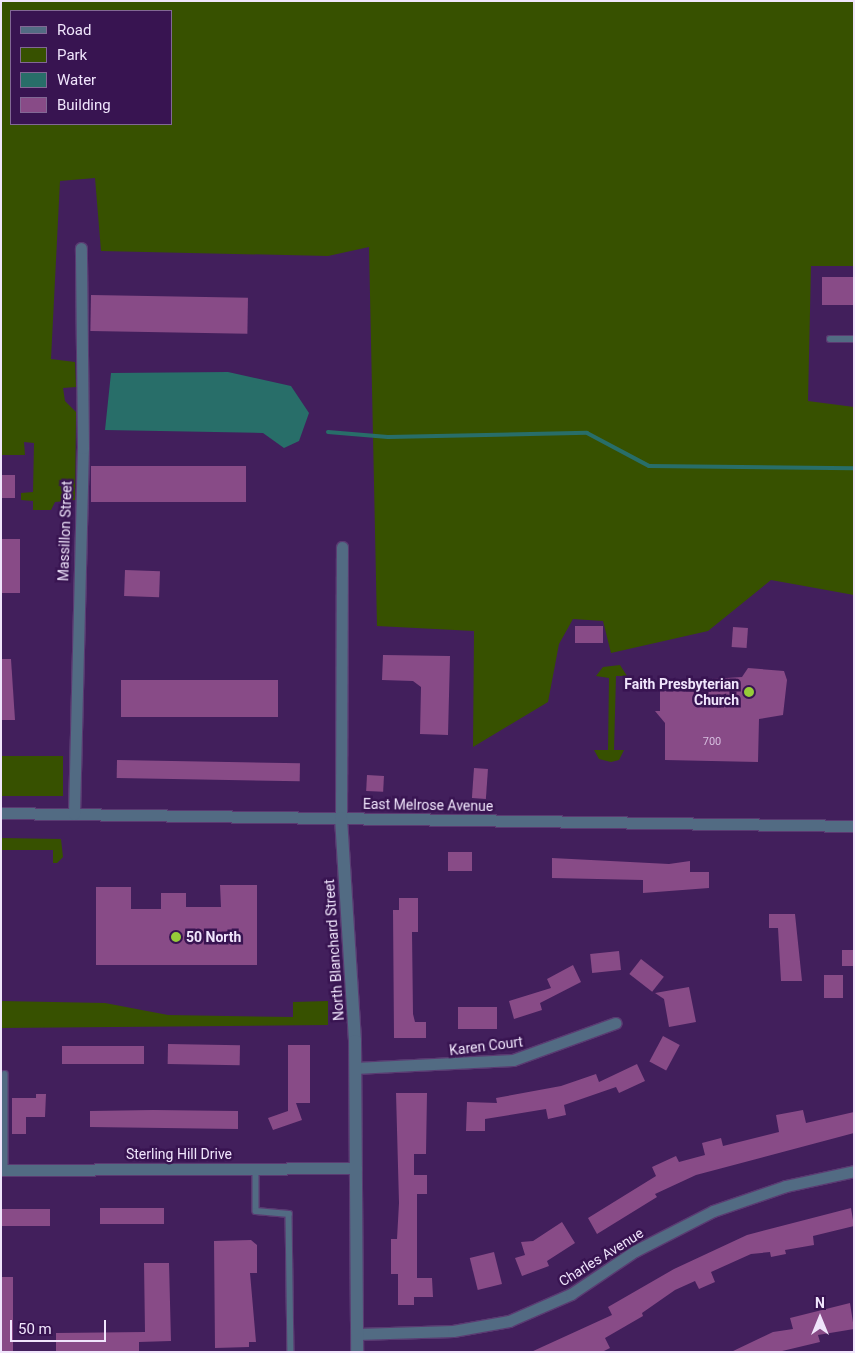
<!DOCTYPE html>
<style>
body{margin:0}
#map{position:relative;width:855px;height:1353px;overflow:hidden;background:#421f5c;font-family:Roboto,sans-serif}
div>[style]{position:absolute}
.green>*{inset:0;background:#375100;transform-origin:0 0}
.water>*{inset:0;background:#286e69}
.stream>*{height:4px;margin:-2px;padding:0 2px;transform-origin:2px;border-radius:2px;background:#286e69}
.building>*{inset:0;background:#884b87;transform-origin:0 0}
.roads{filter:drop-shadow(1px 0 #5a3b72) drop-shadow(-1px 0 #5a3b72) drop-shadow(0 1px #5a3b72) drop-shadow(0 -1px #5a3b72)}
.service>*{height:5.5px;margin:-2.75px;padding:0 2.75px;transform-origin:2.75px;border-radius:2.75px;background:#526b83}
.minor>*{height:11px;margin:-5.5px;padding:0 5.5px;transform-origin:5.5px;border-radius:5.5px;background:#526b83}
.tertiary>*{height:12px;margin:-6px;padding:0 6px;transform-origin:6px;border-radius:6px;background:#526b83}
.dots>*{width:14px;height:14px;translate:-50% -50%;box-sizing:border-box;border:2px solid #381451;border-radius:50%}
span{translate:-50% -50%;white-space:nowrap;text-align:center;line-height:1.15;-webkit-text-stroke:5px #381451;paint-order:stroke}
.number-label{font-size:11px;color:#d6bedf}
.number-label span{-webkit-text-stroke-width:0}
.street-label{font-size:14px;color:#f0e5fc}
.poi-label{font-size:14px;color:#f0e5fc;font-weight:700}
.right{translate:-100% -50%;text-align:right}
.left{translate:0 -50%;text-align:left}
.frame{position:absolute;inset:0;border:2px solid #f0e5fc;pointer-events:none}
.legend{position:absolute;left:10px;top:10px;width:162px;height:115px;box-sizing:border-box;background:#381451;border:1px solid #826895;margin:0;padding:6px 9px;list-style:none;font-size:15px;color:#f0e5fc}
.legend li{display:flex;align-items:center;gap:10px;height:25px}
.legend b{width:25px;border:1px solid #826895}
.north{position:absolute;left:795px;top:1293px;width:50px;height:50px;-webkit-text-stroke:4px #381451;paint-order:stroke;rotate:0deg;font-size:14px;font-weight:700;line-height:20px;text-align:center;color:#f0e5fc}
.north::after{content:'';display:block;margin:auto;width:18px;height:22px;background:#f0e5fc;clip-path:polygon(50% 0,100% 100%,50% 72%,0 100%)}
.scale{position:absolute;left:10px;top:1320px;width:96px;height:22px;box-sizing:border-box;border:2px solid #f0e5fc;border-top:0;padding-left:6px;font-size:15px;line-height:18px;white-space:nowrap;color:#f0e5fc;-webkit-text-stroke:4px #381451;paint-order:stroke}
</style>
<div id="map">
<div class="green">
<i style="clip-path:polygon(evenodd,1px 1px,854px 1px,854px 266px,811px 266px,808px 401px,854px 407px,854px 595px,771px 580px,708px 631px,611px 653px,603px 621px,573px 619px,559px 644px,548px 702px,473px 747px,474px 631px,377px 626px,369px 247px,328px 256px,101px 251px,95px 178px,60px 181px,51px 359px,75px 362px,76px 387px,63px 388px,65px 401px,76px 412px,75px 500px,55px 502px,51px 510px,33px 510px,33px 501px,21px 500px,21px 493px,33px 492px,34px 443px,24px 442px,25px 455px,1px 455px,1px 1px,171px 11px,171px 124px,11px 124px,11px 11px,171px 11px)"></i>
<i style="clip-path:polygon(620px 665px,627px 676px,616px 676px,614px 750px,624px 750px,619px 760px,611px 762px,599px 759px,594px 750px,608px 750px,609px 678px,596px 676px,603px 667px)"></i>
<i style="left:1px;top:756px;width:62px;height:40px"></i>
<i style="clip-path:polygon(1px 838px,61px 839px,63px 857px,57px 863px,53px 863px,53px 850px,1px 850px)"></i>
<i style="clip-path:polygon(1px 1001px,105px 1003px,168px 1015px,293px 1017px,293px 1002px,328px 1001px,328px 1025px,1px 1028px)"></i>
</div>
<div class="water">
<i style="clip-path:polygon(228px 372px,291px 386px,309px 413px,299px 441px,284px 448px,263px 433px,105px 430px,111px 373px)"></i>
</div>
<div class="stream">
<i style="left:328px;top:432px;width:60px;rotate:4.8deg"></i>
<i style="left:388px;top:437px;width:199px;rotate:-1.2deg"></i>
<i style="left:587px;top:433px;width:70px;rotate:28deg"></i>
<i style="left:649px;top:466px;width:205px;rotate:0.6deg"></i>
</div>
<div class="building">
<i style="left:822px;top:277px;width:32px;height:28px"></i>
<i style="left:91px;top:295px;width:157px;height:36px;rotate:1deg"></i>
<i style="left:91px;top:466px;width:155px;height:36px"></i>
<i style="left:1px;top:475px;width:14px;height:23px"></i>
<i style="left:1px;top:539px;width:19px;height:54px"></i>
<i style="left:125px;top:570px;width:35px;height:26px;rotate:2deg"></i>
<i style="left:603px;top:626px;width:17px;height:28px;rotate:90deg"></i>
<i style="left:733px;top:627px;width:15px;height:20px;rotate:4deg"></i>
<i style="clip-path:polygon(383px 655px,450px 656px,448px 735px,420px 734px,421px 687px,413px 681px,382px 680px)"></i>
<i style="clip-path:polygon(1px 659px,11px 659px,15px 720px,1px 720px)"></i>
<i style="clip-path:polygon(748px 668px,784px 671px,787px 680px,783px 715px,759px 719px,758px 762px,665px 760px,665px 723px,655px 711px,660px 711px,660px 691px,711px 692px,711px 679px,742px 677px)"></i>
<i style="left:121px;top:680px;width:157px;height:37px"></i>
<i style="left:117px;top:760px;width:183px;height:18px;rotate:1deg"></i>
<i style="left:474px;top:768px;width:14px;height:30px;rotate:4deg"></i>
<i style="left:367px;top:775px;width:17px;height:16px;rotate:3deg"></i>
<i style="left:448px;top:852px;width:24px;height:19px"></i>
<i style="clip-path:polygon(552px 858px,669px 864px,690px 861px,690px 872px,709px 872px,709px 888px,643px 893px,643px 880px,552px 878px)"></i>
<i style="clip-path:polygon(220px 885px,257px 885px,257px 965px,96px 965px,96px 887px,131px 887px,131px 909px,161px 909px,161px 893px,186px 893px,186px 907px,221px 907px)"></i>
<i style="clip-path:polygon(399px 898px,418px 898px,418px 932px,412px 932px,413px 1014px,415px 1022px,426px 1022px,426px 1038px,394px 1038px,393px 910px,399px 910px)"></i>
<i style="clip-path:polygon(769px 914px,795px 914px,802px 981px,781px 981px,778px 928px,769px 928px)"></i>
<i style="left:842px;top:950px;width:12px;height:16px"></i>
<i style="left:619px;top:951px;width:19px;height:29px;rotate:84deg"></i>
<i style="left:641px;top:959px;width:29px;height:19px;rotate:38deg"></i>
<i style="clip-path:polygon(573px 965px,581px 982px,540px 1003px,542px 1010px,514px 1019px,509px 1001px,551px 988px,547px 979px)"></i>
<i style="left:824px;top:975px;width:19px;height:23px"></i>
<i style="clip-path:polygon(689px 987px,696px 1022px,669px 1027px,664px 999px,655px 993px)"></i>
<i style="left:458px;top:1007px;width:39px;height:22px"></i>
<i style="left:663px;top:1036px;width:19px;height:29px;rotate:28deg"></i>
<i style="left:168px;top:1044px;width:72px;height:20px;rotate:1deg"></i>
<i style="clip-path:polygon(288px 1045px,310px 1045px,310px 1103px,296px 1103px,302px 1120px,273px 1130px,268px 1118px,288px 1111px)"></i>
<i style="left:144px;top:1046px;width:18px;height:82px;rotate:90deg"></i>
<i style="clip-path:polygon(637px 1064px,645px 1081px,619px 1093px,616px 1087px,564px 1105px,566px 1115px,548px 1119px,546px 1109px,485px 1119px,485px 1131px,466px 1131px,467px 1102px,497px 1103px,496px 1098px,561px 1086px,596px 1074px,599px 1082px)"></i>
<i style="clip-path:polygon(396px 1093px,427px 1093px,426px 1154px,414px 1154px,414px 1175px,427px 1175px,427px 1194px,417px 1194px,417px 1278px,432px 1278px,433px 1297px,414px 1297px,414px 1305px,398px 1305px,398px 1274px,391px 1274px,391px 1239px,397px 1239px,399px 1203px)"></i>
<i style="clip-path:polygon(36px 1094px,46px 1094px,45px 1117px,26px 1117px,26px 1134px,12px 1134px,12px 1098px,36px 1098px)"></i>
<i style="clip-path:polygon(153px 1110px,238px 1111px,238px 1129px,90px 1127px,90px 1111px)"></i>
<i style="clip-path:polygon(803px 1110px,806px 1123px,854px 1112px,854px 1133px,696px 1175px,655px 1194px,657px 1197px,597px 1234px,588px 1218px,656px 1176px,652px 1167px,676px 1156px,679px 1162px,705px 1155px,702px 1143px,721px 1138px,723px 1146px,779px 1132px,776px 1115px)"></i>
<i style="left:100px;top:1208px;width:64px;height:16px"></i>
<i style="clip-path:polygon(851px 1208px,854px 1226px,813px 1236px,814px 1245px,785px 1250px,786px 1254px,771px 1257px,770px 1252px,751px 1254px,711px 1272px,715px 1282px,699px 1289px,695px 1281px,675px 1290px,642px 1313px,643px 1316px,605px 1338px,610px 1348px,602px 1352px,531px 1352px,612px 1315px,608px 1307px,674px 1269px,747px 1235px)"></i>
<i style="left:50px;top:1209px;width:17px;height:49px;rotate:90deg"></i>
<i style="clip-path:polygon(562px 1222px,575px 1243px,547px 1261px,549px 1266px,522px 1276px,515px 1258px,525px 1255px,521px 1242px,533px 1241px)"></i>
<i style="clip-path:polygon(251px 1240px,257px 1245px,257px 1273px,250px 1273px,256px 1342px,249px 1342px,249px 1347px,215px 1348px,214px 1241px)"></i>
<i style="left:494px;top:1252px;width:33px;height:25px;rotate:76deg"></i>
<i style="clip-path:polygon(144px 1263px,169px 1263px,171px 1341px,139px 1342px,139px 1352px,56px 1352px,56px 1333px,145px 1332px)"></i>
<i style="left:1px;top:1277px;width:12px;height:75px"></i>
<i style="clip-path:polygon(850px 1303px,854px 1329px,818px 1335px,820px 1342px,778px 1352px,731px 1352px,773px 1332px,793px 1329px,790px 1318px)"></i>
</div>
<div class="roads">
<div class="service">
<i style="left:830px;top:339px;width:24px"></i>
<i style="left:5px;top:1074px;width:96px;rotate:90deg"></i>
<i style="left:256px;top:1169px;width:42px;rotate:90deg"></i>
<i style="left:256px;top:1211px;width:33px;rotate:5deg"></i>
<i style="left:289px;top:1214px;width:138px;rotate:89.2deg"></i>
</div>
<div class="minor">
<i style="left:1px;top:813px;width:853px;rotate:0.87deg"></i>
<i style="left:74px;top:814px;width:366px;rotate:-88.6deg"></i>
<i style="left:83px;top:448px;width:200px;rotate:-90.6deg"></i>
<i style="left:341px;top:818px;width:271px;rotate:-89.8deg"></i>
<i style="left:355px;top:1068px;width:158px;rotate:-2.9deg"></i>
<i style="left:513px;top:1060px;width:109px;rotate:-19.9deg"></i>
<i style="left:1px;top:1170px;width:355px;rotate:-0.3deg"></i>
<i style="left:357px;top:1334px;width:96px;rotate:-1.8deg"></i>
<i style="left:453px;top:1331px;width:57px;rotate:-10.1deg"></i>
<i style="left:509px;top:1321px;width:68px;rotate:-23.5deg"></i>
<i style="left:571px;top:1294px;width:77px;rotate:-33.9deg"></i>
<i style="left:635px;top:1251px;width:88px;rotate:-27.1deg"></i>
<i style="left:713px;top:1211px;width:77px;rotate:-18.9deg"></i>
<i style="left:786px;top:1186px;width:70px;rotate:-12.4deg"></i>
</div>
<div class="tertiary">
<i style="left:341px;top:818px;width:223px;rotate:86.4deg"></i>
<i style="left:355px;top:1041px;width:311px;rotate:89.6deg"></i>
</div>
</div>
<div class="dots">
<i style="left:749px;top:692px;background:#96cc39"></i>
<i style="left:176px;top:937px;background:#96cc39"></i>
</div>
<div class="number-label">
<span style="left:712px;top:742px">700</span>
</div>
<div class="street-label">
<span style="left:65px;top:531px;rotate:-88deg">Massillon Street</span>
<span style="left:428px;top:805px;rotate:1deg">East Melrose Avenue</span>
<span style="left:334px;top:950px;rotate:-94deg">North Blanchard Street</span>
<span style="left:486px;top:1046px;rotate:-7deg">Karen Court</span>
<span style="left:179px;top:1154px">Sterling Hill Drive</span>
<span style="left:601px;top:1257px;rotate:-32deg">Charles Avenue</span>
</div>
<div class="poi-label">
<span class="right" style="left:739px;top:692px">Faith Presbyterian<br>Church</span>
<span class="left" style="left:186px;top:937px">50 North</span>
</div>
<div class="frame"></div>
<ul class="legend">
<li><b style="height:6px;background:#526b83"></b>Road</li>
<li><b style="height:14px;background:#375100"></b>Park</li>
<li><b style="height:14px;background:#286e69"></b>Water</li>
<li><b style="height:14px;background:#884b87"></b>Building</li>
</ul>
<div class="north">N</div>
<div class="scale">50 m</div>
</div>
